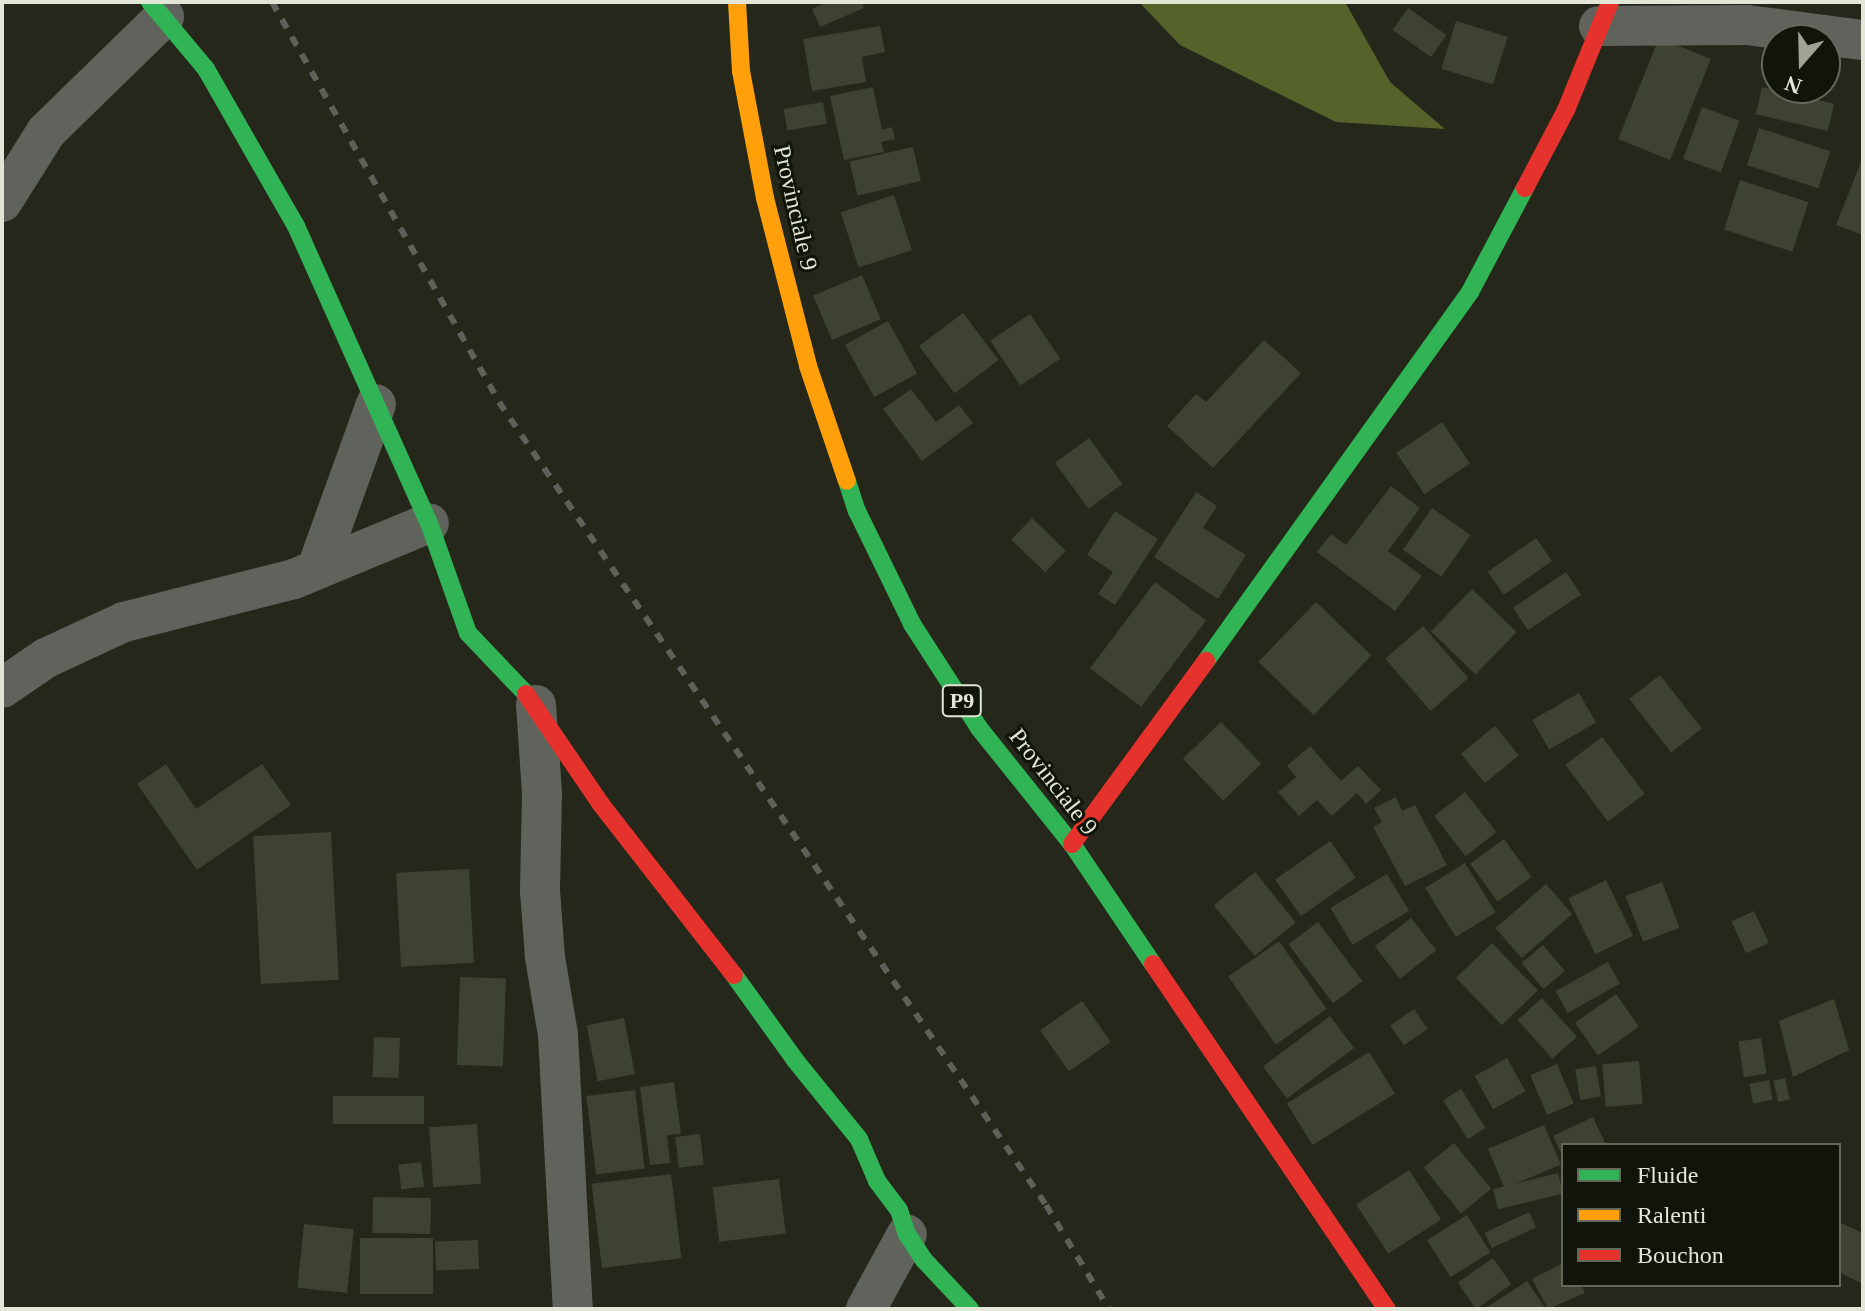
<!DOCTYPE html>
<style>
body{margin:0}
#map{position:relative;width:1865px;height:1311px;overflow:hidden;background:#24271a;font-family:"Times New Roman",serif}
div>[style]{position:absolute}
.water>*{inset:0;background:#55632b}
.building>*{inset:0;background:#3e4230;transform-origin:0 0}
.street>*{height:40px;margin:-20px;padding:0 20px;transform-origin:20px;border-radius:20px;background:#60625c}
.fast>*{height:18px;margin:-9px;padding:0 9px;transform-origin:9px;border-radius:9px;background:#30b455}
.slow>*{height:18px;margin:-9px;padding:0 9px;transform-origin:9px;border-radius:9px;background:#ff9f0a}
.jam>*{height:18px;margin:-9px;padding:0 9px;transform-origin:9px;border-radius:9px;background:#e5322d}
.rail>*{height:6px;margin-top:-3px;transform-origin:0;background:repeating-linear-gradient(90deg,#5f6059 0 10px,transparent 0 20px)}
span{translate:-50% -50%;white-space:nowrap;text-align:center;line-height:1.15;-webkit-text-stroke:6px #111409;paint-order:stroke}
.shield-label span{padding:2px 6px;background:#111409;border:2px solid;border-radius:6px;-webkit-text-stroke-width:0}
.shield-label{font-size:22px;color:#e1e6d6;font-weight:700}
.street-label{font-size:24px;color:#e1e6d6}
.frame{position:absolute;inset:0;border:4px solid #e1e6d6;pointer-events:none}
.legend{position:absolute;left:1561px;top:1143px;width:280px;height:144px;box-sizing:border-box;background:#111409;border:2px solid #64685b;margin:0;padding:10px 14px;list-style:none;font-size:24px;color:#e1e6d6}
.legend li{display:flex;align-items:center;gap:16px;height:40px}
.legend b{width:40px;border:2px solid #64685b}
.north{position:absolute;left:1761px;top:24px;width:80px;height:80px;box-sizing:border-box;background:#111409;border:2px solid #64685b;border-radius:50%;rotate:200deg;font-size:22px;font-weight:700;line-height:32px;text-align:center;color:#e1e6d6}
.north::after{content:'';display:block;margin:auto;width:28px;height:36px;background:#9fa394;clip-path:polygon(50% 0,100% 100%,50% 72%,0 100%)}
</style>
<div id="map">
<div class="water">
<i style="clip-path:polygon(1139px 2px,1345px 2px,1390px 82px,1445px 129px,1336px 122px,1180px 45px)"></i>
</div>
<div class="building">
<i style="clip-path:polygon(827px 2px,862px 2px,864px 8px,820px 27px,812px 9px)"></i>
<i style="left:1408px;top:8px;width:47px;height:27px;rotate:35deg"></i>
<i style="left:1456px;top:21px;width:54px;height:50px;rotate:17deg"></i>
<i style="clip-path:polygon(880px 26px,885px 52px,862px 57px,866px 82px,812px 91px,803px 39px)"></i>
<i style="left:1659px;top:38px;width:56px;height:109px;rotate:22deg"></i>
<i style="clip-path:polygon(873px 87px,882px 130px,892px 127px,895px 139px,881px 142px,884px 152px,844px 160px,830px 96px)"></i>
<i style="left:1762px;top:87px;width:74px;height:28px;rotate:13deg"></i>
<i style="left:823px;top:102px;width:22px;height:40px;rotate:80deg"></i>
<i style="left:1702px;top:107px;width:40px;height:55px;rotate:20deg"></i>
<i style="left:1759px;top:128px;width:75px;height:39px;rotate:18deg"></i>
<i style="left:913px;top:147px;width:35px;height:65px;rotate:77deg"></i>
<i style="clip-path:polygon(1863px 157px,1863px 235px,1836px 225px)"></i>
<i style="left:1740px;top:180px;width:72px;height:52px;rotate:18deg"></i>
<i style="left:894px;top:195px;width:58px;height:56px;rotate:72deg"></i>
<i style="left:862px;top:275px;width:48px;height:53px;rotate:67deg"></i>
<i style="left:963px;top:313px;width:59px;height:55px;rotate:53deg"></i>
<i style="left:1030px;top:314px;width:54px;height:48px;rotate:56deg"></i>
<i style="left:888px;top:321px;width:60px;height:49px;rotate:61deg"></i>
<i style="clip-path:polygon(1264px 340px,1301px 373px,1213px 468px,1167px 426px,1196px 394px,1206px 402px)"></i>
<i style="clip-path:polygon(911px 389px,936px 422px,959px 405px,973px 423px,922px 461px,883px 409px)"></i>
<i style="left:1442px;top:422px;width:50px;height:55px;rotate:56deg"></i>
<i style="left:1089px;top:438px;width:57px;height:42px;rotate:54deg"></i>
<i style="clip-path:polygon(1391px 486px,1420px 508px,1388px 551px,1422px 576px,1395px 611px,1317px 552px,1331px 534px,1346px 545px)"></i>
<i style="clip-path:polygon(1196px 492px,1217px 506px,1203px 528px,1246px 555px,1218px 599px,1154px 557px)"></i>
<i style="left:1432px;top:508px;width:47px;height:51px;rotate:35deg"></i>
<i style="clip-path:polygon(1115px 511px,1158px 539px,1115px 605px,1098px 594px,1113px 572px,1087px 555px)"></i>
<i style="left:1032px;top:518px;width:47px;height:30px;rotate:44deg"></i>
<i style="left:1536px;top:538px;width:28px;height:59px;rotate:55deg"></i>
<i style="left:1566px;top:572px;width:27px;height:64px;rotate:56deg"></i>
<i style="left:1155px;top:582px;width:64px;height:108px;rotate:37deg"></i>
<i style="left:1472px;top:589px;width:62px;height:59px;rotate:44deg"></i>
<i style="left:1316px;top:602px;width:77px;height:83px;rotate:44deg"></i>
<i style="left:1423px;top:626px;width:69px;height:50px;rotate:49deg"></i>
<i style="left:1660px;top:675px;width:68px;height:39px;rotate:52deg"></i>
<i style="left:1579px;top:693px;width:34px;height:54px;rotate:60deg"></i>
<i style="left:1221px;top:722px;width:58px;height:53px;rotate:46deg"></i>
<i style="left:1495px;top:726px;width:38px;height:44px;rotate:51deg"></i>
<i style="left:1602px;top:737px;width:71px;height:46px;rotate:53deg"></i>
<i style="clip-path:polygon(1310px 746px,1341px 781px,1358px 766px,1381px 790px,1366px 804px,1357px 793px,1332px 816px,1317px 800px,1299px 816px,1278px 792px,1296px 777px,1287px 766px)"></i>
<i style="clip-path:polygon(166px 764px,196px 809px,262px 764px,291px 805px,197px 870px,137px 784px)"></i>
<i style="left:1465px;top:792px;width:51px;height:39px;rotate:52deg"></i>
<i style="clip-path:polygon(1396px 797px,1402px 811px,1415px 805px,1447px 865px,1405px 886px,1373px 827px,1382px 822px,1374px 808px)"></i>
<i style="left:331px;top:832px;width:148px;height:78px;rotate:87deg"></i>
<i style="left:1504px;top:839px;width:47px;height:42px;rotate:54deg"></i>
<i style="left:1330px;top:841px;width:45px;height:67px;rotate:55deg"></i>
<i style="left:1465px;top:863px;width:58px;height:47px;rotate:58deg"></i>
<i style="left:469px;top:869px;width:94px;height:73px;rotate:87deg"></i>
<i style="left:1255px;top:872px;width:65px;height:53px;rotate:51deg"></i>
<i style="left:1387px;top:874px;width:43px;height:66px;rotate:59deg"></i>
<i style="left:1606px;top:880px;width:62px;height:42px;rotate:64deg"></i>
<i style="left:1662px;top:882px;width:49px;height:39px;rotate:69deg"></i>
<i style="left:1546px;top:884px;width:40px;height:67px;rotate:49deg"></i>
<i style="left:1754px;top:911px;width:35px;height:25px;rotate:65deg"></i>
<i style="left:1411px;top:918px;width:41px;height:46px;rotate:52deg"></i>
<i style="left:1318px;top:922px;width:74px;height:37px;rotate:53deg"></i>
<i style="left:1279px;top:941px;width:83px;height:62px;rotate:55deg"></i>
<i style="left:1492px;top:943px;width:66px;height:50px;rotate:46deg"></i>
<i style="left:1543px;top:945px;width:34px;height:28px;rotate:50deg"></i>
<i style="left:1608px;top:962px;width:25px;height:60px;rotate:61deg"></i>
<i style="left:460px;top:977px;width:46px;height:88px;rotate:2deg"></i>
<i style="left:1616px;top:994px;width:40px;height:50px;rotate:55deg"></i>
<i style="left:1542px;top:998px;width:52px;height:33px;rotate:48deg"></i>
<i style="clip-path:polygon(1834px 999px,1849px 1050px,1793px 1077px,1779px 1021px)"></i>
<i style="left:1082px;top:1001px;width:50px;height:51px;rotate:55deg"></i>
<i style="left:1414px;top:1009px;width:24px;height:29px;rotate:55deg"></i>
<i style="left:1330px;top:1016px;width:40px;height:84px;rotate:53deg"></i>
<i style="left:624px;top:1018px;width:57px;height:38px;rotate:79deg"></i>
<i style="left:374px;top:1037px;width:26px;height:40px;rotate:2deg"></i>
<i style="left:1761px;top:1038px;width:36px;height:23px;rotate:81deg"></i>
<i style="left:1369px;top:1052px;width:49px;height:97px;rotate:58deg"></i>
<i style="left:1507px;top:1058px;width:38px;height:37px;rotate:61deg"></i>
<i style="left:1639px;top:1061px;width:43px;height:37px;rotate:85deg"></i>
<i style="left:1557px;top:1064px;width:43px;height:29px;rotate:67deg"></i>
<i style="left:1596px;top:1066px;width:31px;height:21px;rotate:81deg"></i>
<i style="left:1785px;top:1078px;width:22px;height:12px;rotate:77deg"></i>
<i style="left:1769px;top:1080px;width:20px;height:20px;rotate:79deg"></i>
<i style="clip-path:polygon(674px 1082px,681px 1134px,667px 1135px,670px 1163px,650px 1165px,640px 1087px)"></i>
<i style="left:1461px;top:1089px;width:46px;height:21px;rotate:58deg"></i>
<i style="left:635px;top:1090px;width:79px;height:49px;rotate:83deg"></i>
<i style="left:424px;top:1096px;width:28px;height:91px;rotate:90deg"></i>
<i style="clip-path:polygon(1593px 1117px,1605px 1143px,1563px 1145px,1563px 1157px,1553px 1136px)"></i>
<i style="left:477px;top:1124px;width:60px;height:48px;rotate:86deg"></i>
<i style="left:1544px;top:1125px;width:43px;height:61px;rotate:67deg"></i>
<i style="left:700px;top:1134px;width:31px;height:25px;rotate:83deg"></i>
<i style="left:1454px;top:1143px;width:59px;height:39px;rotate:51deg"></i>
<i style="left:421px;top:1162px;width:25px;height:23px;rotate:83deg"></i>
<i style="left:1409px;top:1170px;width:59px;height:63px;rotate:57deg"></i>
<i style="left:1558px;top:1173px;width:21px;height:67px;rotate:76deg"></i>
<i style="left:671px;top:1174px;width:85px;height:80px;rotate:83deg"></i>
<i style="left:779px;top:1179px;width:55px;height:67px;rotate:83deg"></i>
<i style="left:373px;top:1197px;width:58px;height:36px;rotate:1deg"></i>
<i style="left:1529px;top:1212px;width:17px;height:49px;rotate:65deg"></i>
<i style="left:1467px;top:1215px;width:44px;height:47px;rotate:58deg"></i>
<i style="clip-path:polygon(1839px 1222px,1863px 1233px,1863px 1284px,1839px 1272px)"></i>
<i style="left:304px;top:1224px;width:50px;height:64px;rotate:6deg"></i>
<i style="left:360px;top:1238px;width:73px;height:56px"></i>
<i style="left:478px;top:1240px;width:29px;height:43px;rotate:88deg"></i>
<i style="left:1493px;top:1258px;width:32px;height:43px;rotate:55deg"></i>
<i style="clip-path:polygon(1563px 1263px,1563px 1285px,1581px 1285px,1585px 1293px,1548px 1309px,1532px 1279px)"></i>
<i style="clip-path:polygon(1527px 1281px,1546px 1309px,1484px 1309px)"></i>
</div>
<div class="street">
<i style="left:1599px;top:26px;width:148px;rotate:-0.4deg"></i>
<i style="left:1747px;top:25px;width:117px;rotate:7.4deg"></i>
<i style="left:2px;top:202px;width:83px;rotate:-57.8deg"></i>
<i style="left:46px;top:132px;width:165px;rotate:-44.3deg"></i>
<i style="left:317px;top:568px;width:174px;rotate:-70.2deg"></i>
<i style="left:2px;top:688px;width:53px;rotate:-34.3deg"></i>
<i style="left:46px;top:658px;width:86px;rotate:-24.8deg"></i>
<i style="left:124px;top:622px;width:175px;rotate:-14.2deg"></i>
<i style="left:294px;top:579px;width:146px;rotate:-22.5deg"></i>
<i style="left:536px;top:705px;width:88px;rotate:86.1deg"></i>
<i style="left:542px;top:793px;width:98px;rotate:91.2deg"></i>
<i style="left:540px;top:891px;width:66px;rotate:85.7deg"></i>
<i style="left:545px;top:957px;width:79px;rotate:80.5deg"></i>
<i style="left:558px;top:1035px;width:274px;rotate:86.9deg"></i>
<i style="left:866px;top:1309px;width:85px;rotate:-61.3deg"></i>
</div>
<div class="fast">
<i style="left:150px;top:2px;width:87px;rotate:50.1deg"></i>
<i style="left:206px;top:69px;width:181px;rotate:60.2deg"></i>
<i style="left:296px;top:226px;width:325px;rotate:65.9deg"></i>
<i style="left:429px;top:523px;width:117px;rotate:70.5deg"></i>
<i style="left:468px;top:633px;width:84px;rotate:46.4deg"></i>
<i style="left:847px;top:481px;width:32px;rotate:72deg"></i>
<i style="left:857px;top:511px;width:126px;rotate:64deg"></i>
<i style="left:912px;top:624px;width:124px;rotate:57.2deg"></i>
<i style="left:979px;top:728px;width:149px;rotate:51.3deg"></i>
<i style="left:1072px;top:844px;width:145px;rotate:56deg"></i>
<i style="left:1206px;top:661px;width:454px;rotate:-54.4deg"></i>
<i style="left:1470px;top:292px;width:118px;rotate:-62.1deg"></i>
<i style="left:734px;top:975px;width:105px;rotate:54.3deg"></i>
<i style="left:795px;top:1060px;width:102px;rotate:51deg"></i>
<i style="left:859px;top:1139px;width:46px;rotate:66.8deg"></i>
<i style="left:877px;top:1181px;width:36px;rotate:53deg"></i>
<i style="left:899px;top:1210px;width:25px;rotate:72deg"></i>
<i style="left:907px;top:1234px;width:31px;rotate:57deg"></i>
<i style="left:924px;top:1260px;width:67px;rotate:46.8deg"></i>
</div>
<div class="slow">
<i style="left:737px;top:2px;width:69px;rotate:86.7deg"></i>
<i style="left:741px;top:71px;width:129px;rotate:79.3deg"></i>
<i style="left:765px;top:198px;width:173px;rotate:75.6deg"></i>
<i style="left:808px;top:366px;width:121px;rotate:71.3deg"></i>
</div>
<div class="jam">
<i style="left:1525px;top:188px;width:88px;rotate:-62.3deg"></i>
<i style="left:1566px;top:110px;width:117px;rotate:-67.8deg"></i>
<i style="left:526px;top:694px;width:132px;rotate:55.8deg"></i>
<i style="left:600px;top:803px;width:218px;rotate:52.1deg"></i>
<i style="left:1072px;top:844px;width:227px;rotate:-53.8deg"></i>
<i style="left:1153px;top:964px;width:417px;rotate:55.9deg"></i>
</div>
<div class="rail">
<i style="left:272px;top:2px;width:460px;rotate:60.4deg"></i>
<i style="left:499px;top:402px;width:972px;rotate:55.74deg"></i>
<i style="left:1046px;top:1205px;width:122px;rotate:58.8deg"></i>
</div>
<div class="shield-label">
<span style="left:962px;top:701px">P9</span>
</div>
<div class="street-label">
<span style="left:795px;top:208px;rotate:77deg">Provinciale 9</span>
<span style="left:1053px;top:782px;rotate:52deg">Provinciale 9</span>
</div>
<div class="frame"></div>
<ul class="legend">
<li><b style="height:10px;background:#30b455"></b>Fluide</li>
<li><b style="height:10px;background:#ff9f0a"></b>Ralenti</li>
<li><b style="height:10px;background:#e5322d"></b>Bouchon</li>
</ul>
<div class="north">N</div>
</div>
